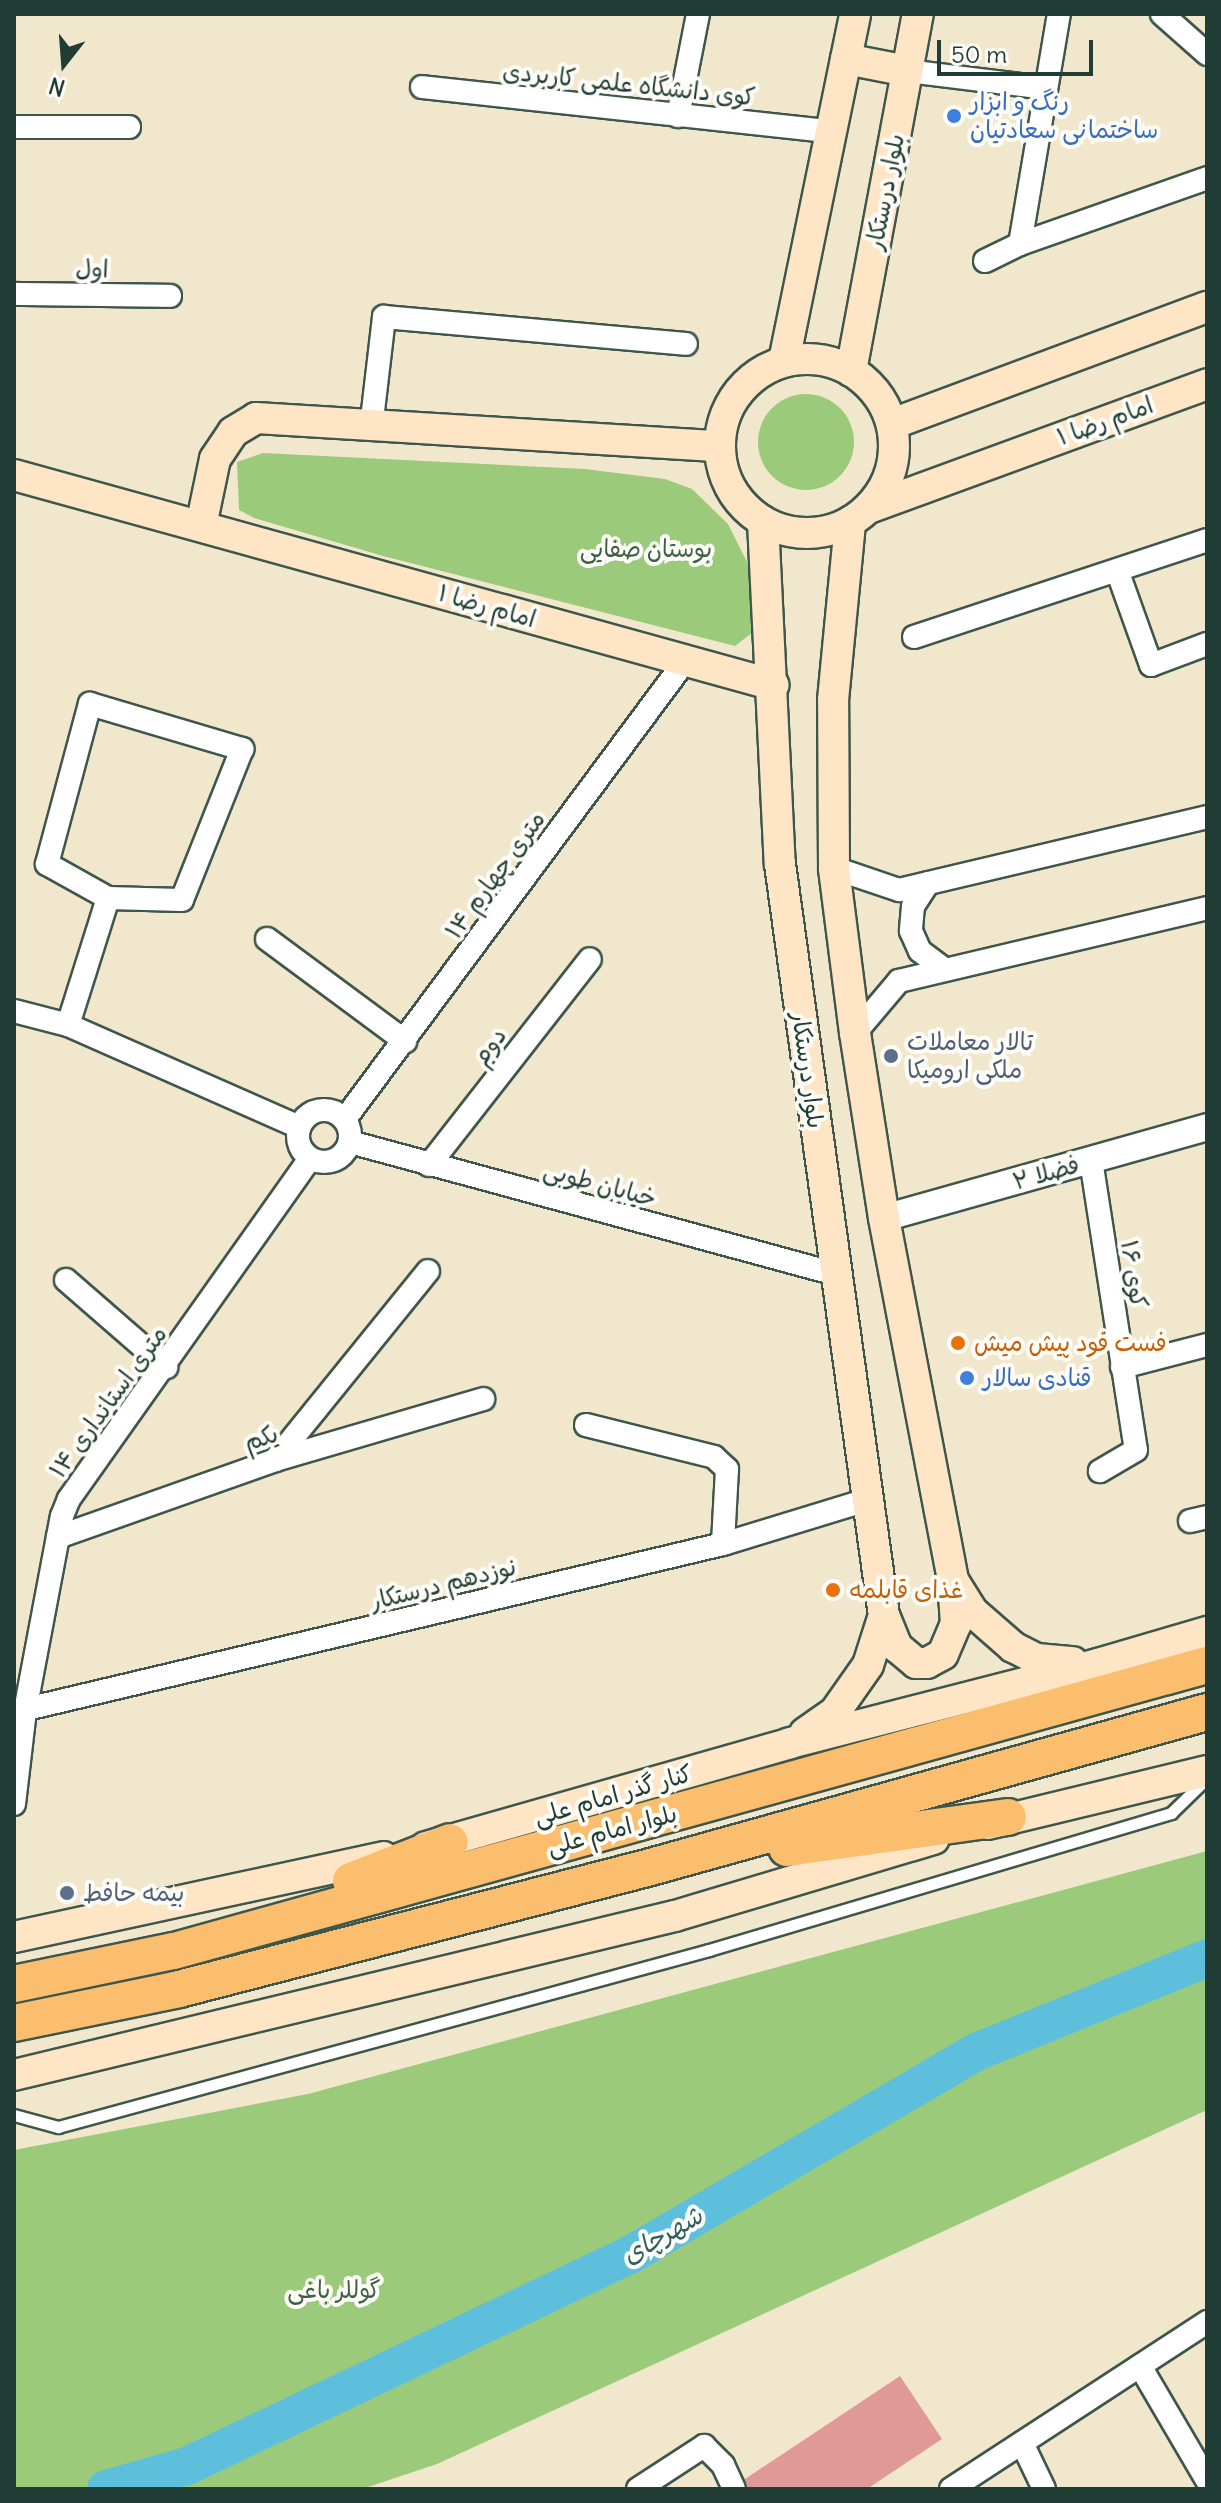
<!DOCTYPE html>
<meta charset="utf-8">
<style>
body{margin:0}
#map{position:relative;width:1221px;height:2503px;overflow:hidden;background:#f1e7cc;font-family:Delius,"Playpen Sans Arabic",sans-serif}
div>[style]{position:absolute}
.green>*{inset:0;background:#9bcb7a}
.round{border-radius:50%}
.river>*{height:38px;margin:-19px;padding:0 19px;transform-origin:19px;border-radius:19px;background:#5ebfdc}
.building>*{inset:0;background:#df9a98}
.roads{filter:drop-shadow(2px 0 #3e564b) drop-shadow(-2px 0 #3e564b) drop-shadow(0 2px #3e564b) drop-shadow(0 -2px #3e564b)}
.service>*{height:11px;margin:-5.5px;padding:0 5.5px;transform-origin:5.5px;border-radius:5.5px;background:#fff}
.minor>*{height:22px;margin:-11px;padding:0 11px;transform-origin:11px;border-radius:11px;background:#fff}
.minor>.ring{margin:-11px;padding:0;box-sizing:content-box;background:none;border:22px solid #fff;border-radius:50%}
.tertiary>*{height:26px;margin:-13px;padding:0 13px;transform-origin:13px;border-radius:13px;background:#fff}
.secondary>*{height:30px;margin:-15px;padding:0 15px;transform-origin:15px;border-radius:15px;background:#fde5c5}
.secondary>.ring{margin:-15px;padding:0;box-sizing:content-box;background:none;border:30px solid #fde5c5;border-radius:50%}
.trunk>*{height:36px;margin:-18px;padding:0 18px;transform-origin:18px;border-radius:18px;background:#fbbe6e}
.dots>*{width:22px;height:22px;translate:-50% -50%;box-sizing:border-box;border:4px solid #fdfcf7;border-radius:50%}
span{translate:-50% -50%;white-space:nowrap;text-align:center;line-height:1.15;-webkit-text-stroke:8px #fdfcf7;paint-order:stroke}
.street-label{font-size:24px;color:#1f3d34}
.shop-label{font-size:24px;color:#366cbe}
.left{translate:0 -50%;text-align:left}
.park-label{font-size:24px;color:#3e6046}
.service-label{font-size:24px;color:#4e5e75}
.food-label{font-size:24px;color:#c56008}
.water-label{font-size:26px;color:#2f5e5e;font-style:italic}
.frame{position:absolute;inset:0;border:16px solid #1f3d34;pointer-events:none}
.north{position:absolute;left:24px;top:24px;width:80px;height:80px;-webkit-text-stroke:6px #fdfcf7;paint-order:stroke;rotate:197deg;font-size:22px;font-weight:700;line-height:32px;text-align:center;color:#1f3d34}
.north::after{content:'';display:block;margin:auto;width:28px;height:36px;background:#1f3d34;clip-path:polygon(50% 0,100% 100%,50% 72%,0 100%)}
.scale{position:absolute;left:937px;top:40px;width:156px;height:36px;box-sizing:border-box;border:4px solid #1f3d34;border-top:0;padding-left:10px;font-size:24px;line-height:28px;white-space:nowrap;color:#1f3d34;-webkit-text-stroke:6px #fdfcf7;paint-order:stroke}
</style>
<div id="map">
<div class="green">
<i class="round" style="left:758px;top:394px;width:96px;height:96px"></i>
<i style="clip-path:polygon(263px 453px,585px 469px,665px 479px,692px 489px,728px 524px,756px 580px,763px 617px,753px 632px,735px 646px,383px 556px,254px 518px,239px 510px,237px 462px)"></i>
<i style="clip-path:polygon(1207px 1851px,1207px 2110px,437px 2464px,362px 2489px,14px 2489px,14px 2150px,308px 2094px)"></i>
</div>
<div class="river">
<i style="left:106px;top:2489px;width:84px;rotate:-15.9deg"></i>
<i style="left:187px;top:2466px;width:491px;rotate:-25.5deg"></i>
<i style="left:630px;top:2255px;width:401px;rotate:-30.4deg"></i>
<i style="left:976px;top:2052px;width:249px;rotate:-22.1deg"></i>
</div>
<div class="building">
<i style="clip-path:polygon(900px 2376px,942px 2439px,867px 2489px,748px 2489px,745px 2479px)"></i>
</div>
<div class="roads">
<div class="service">
<i style="left:14px;top:2115px;width:46px;rotate:15.3deg"></i>
<i style="left:58px;top:2127px;width:675px;rotate:-15.21deg"></i>
<i style="left:709px;top:1950px;width:482px;rotate:-16.5deg"></i>
<i style="left:1171px;top:1813px;width:49px;rotate:-44.2deg"></i>
</div>
<div class="minor">
<i style="left:1162px;top:14px;width:60px;rotate:41.6deg"></i>
<i style="left:907px;top:71px;width:140px;rotate:7deg"></i>
<i style="left:422px;top:87px;width:410px;rotate:6.2deg"></i>
<i style="left:678px;top:116px;width:104px;rotate:-78.9deg"></i>
<i style="left:14px;top:127px;width:115px"></i>
<i style="left:1020px;top:244px;width:233px;rotate:-80.4deg"></i>
<i style="left:985px;top:261px;width:39px;rotate:-26deg"></i>
<i style="left:1020px;top:244px;width:198px;rotate:-19.4deg"></i>
<i style="left:14px;top:294px;width:156px;rotate:0.7deg"></i>
<i style="left:371px;top:428px;width:112px;rotate:-83.3deg"></i>
<i style="left:384px;top:317px;width:303px;rotate:5.1deg"></i>
<i style="left:1117px;top:570px;width:101px;rotate:70.3deg"></i>
<i style="left:1151px;top:665px;width:60px;rotate:-20.6deg"></i>
<i style="left:914px;top:637px;width:309px;rotate:-18.3deg"></i>
<i style="left:90px;top:704px;width:159px;rotate:16.5deg"></i>
<i style="left:242px;top:749px;width:162px;rotate:111.7deg"></i>
<i style="left:182px;top:900px;width:74px;rotate:-178.5deg"></i>
<i style="left:108px;top:898px;width:70px;rotate:-150.9deg"></i>
<i style="left:47px;top:864px;width:166px;rotate:-75deg"></i>
<i style="left:834px;top:868px;width:69px;rotate:18.7deg"></i>
<i style="left:899px;top:890px;width:317px;rotate:-13.3deg"></i>
<i style="left:928px;top:883px;width:27px;rotate:123deg"></i>
<i style="left:913px;top:906px;width:25px;rotate:95deg"></i>
<i style="left:911px;top:931px;width:22px;rotate:66deg"></i>
<i style="left:920px;top:951px;width:31px;rotate:37deg"></i>
<i style="left:267px;top:939px;width:172px;rotate:36.5deg"></i>
<i style="left:14px;top:1011px;width:56px;rotate:14.5deg"></i>
<i style="left:68px;top:1025px;width:253px;rotate:23.8deg"></i>
<i style="left:68px;top:1025px;width:133px;rotate:-72.5deg"></i>
<i style="left:855px;top:1033px;width:68px;rotate:-49.8deg"></i>
<i style="left:899px;top:981px;width:317px;rotate:-13.3deg"></i>
<i class="ring" style="left:298px;top:1110px;width:30px;height:30px"></i>
<i style="left:345px;top:1119px;width:570px;rotate:-53.41deg"></i>
<i style="left:350px;top:1142px;width:504px;rotate:15.2deg"></i>
<i style="left:1091px;top:1160px;width:293px;rotate:81.2deg"></i>
<i style="left:1136px;top:1450px;width:42px;rotate:149.7deg"></i>
<i style="left:429px;top:1165px;width:261px;rotate:-52deg"></i>
<i style="left:66px;top:1280px;width:133px;rotate:41deg"></i>
<i style="left:1122px;top:1367px;width:88px;rotate:-14.5deg"></i>
<i style="left:586px;top:1425px;width:132px;rotate:14deg"></i>
<i style="left:714px;top:1457px;width:18px;rotate:43deg"></i>
<i style="left:727px;top:1469px;width:75px;rotate:93.1deg"></i>
<i style="left:275px;top:1460px;width:243px;rotate:-51deg"></i>
<i style="left:1190px;top:1521px;width:17px;rotate:-13deg"></i>
<i style="left:58px;top:1537px;width:230px;rotate:-19.5deg"></i>
<i style="left:275px;top:1460px;width:217px;rotate:-16.3deg"></i>
<i style="left:14px;top:1712px;width:729px;rotate:-13.33deg"></i>
<i style="left:723px;top:1544px;width:154px;rotate:-17deg"></i>
<i style="left:14px;top:1804px;width:94px;rotate:-83.3deg"></i>
<i style="left:25px;top:1711px;width:198px;rotate:-79.3deg"></i>
<i style="left:62px;top:1516px;width:18px;rotate:-68deg"></i>
<i style="left:69px;top:1499px;width:417px;rotate:-54.7deg"></i>
<i style="left:1140px;top:2366px;width:132px;rotate:59.6deg"></i>
<i style="left:1022px;top:2443px;width:51px;rotate:64.4deg"></i>
<i style="left:638px;top:2489px;width:79px;rotate:-33.1deg"></i>
<i style="left:704px;top:2446px;width:27px;rotate:45deg"></i>
<i style="left:723px;top:2465px;width:26px;rotate:65deg"></i>
<i style="left:951px;top:2489px;width:306px;rotate:-33.1deg"></i>
</div>
<div class="tertiary">
<i style="left:884px;top:1218px;width:336px;rotate:-15.7deg"></i>
</div>
<div class="secondary">
<i style="left:846px;top:59px;width:62px;rotate:11.1deg"></i>
<i class="ring" style="left:720px;top:359px;width:144px;height:144px"></i>
<i style="left:784px;top:361px;width:354px;rotate:-78.4deg"></i>
<i style="left:851px;top:371px;width:363px;rotate:-79.4deg"></i>
<i style="left:892px;top:424px;width:336px;rotate:-20.4deg"></i>
<i style="left:14px;top:475px;width:788px;rotate:15.45deg"></i>
<i style="left:869px;top:508px;width:360px;rotate:-20.1deg"></i>
<i style="left:763px;top:522px;width:342px;rotate:87.2deg"></i>
<i style="left:780px;top:864px;width:758px;rotate:82.12deg"></i>
<i style="left:884px;top:1615px;width:35px;rotate:68deg"></i>
<i style="left:897px;top:1647px;width:25px;rotate:40deg"></i>
<i style="left:916px;top:1663px;width:11px"></i>
<i style="left:927px;top:1663px;width:18px;rotate:-29deg"></i>
<i style="left:943px;top:1654px;width:33px;rotate:-67deg"></i>
<i style="left:956px;top:1624px;width:44px;rotate:-93.9deg"></i>
<i style="left:953px;top:1580px;width:369px;rotate:-100.8deg"></i>
<i style="left:884px;top:1218px;width:187px;rotate:-98.9deg"></i>
<i style="left:855px;top:1033px;width:166px;rotate:-97.3deg"></i>
<i style="left:834px;top:868px;width:168px;rotate:-90.3deg"></i>
<i style="left:833px;top:700px;width:179px;rotate:-84.5deg"></i>
<i style="left:201px;top:526px;width:68px;rotate:-78.2deg"></i>
<i style="left:215px;top:459px;width:32px;rotate:-56deg"></i>
<i style="left:233px;top:432px;width:27px;rotate:-31deg"></i>
<i style="left:256px;top:418px;width:464px;rotate:3.5deg"></i>
<i style="left:954px;top:1582px;width:36px;rotate:58deg"></i>
<i style="left:973px;top:1612px;width:53px;rotate:41.2deg"></i>
<i style="left:1013px;top:1647px;width:27px;rotate:27deg"></i>
<i style="left:1037px;top:1659px;width:36px;rotate:5deg"></i>
<i style="left:805px;top:1733px;width:37px;rotate:-35deg"></i>
<i style="left:835px;top:1712px;width:57px;rotate:-54.9deg"></i>
<i style="left:868px;top:1665px;width:52px;rotate:-72.3deg"></i>
<i style="left:988px;top:1824px;width:225px;rotate:-13.6deg"></i>
<i style="left:426px;top:1847px;width:379px;rotate:-15.9deg"></i>
<i style="left:790px;top:1743px;width:318px;rotate:-14.4deg"></i>
<i style="left:1098px;top:1664px;width:114px;rotate:-16.4deg"></i>
<i style="left:14px;top:1937px;width:378px;rotate:-12.2deg"></i>
<i style="left:14px;top:2075px;width:680px;rotate:-13.53deg"></i>
<i style="left:675px;top:1916px;width:270px;rotate:-16.6deg"></i>
</div>
<div class="trunk">
<i style="left:787px;top:1848px;width:223px;rotate:-8deg"></i>
<i style="left:351px;top:1881px;width:106px;rotate:-21.5deg"></i>
<i style="left:14px;top:1984px;width:163px;rotate:-11.7deg"></i>
<i style="left:174px;top:1951px;width:1072px;rotate:-15.48deg"></i>
<i style="left:14px;top:2023px;width:168px;rotate:-11.6deg"></i>
<i style="left:179px;top:1989px;width:483px;rotate:-14.5deg"></i>
<i style="left:647px;top:1868px;width:581px;rotate:-15.57deg"></i>
</div>
</div>
<div class="dots">
<i style="left:954px;top:116px;background:#3f7fe0"></i>
<i style="left:891px;top:1056px;background:#5c6f8a"></i>
<i style="left:958px;top:1343px;background:#e8710a"></i>
<i style="left:967px;top:1378px;background:#3f7fe0"></i>
<i style="left:833px;top:1590px;background:#e8710a"></i>
<i style="left:67px;top:1893px;background:#5c6f8a"></i>
</div>
<div class="street-label">
<span style="left:629px;top:84px;rotate:6deg">کوی دانشگاه علمی کاربردی</span>
<span style="left:885px;top:192px;rotate:-79deg">بلوار درستکار</span>
<span style="left:92px;top:269px;rotate:1deg">اول</span>
<span style="left:1105px;top:421px;rotate:-20deg">امام رضا ۱</span>
<span style="left:487px;top:606px;rotate:16deg">امام رضا ۱</span>
<span style="left:495px;top:875px;rotate:-54deg">۱۴ متری چهارم</span>
<span style="left:489px;top:1046px;rotate:-52deg">دوم</span>
<span style="left:808px;top:1070px;rotate:82deg">بلوار درستکار</span>
<span style="left:1046px;top:1173px;rotate:-16deg">فضلا ۲</span>
<span style="left:600px;top:1184px;rotate:15deg">خیابان طوبی</span>
<span style="left:1134px;top:1274px;rotate:81deg">کوی ۱۶</span>
<span style="left:108px;top:1402px;rotate:-54deg">۱۴ متری استانداری</span>
<span style="left:261px;top:1438px;rotate:-18deg">یکم</span>
<span style="left:443px;top:1584px;rotate:-14deg">نوزدهم درستکار</span>
<span style="left:613px;top:1795px;rotate:-16deg">کنار گذر امام علی</span>
<span style="left:612px;top:1830px;rotate:-15deg">بلوار امام علی</span>
</div>
<div class="shop-label">
<span class="left" style="left:970px;top:116px">رنگ و ابزار<br>ساختمانی سعادتیان</span>
<span class="left" style="left:983px;top:1378px">قنادی سالار</span>
</div>
<div class="park-label">
<span style="left:646px;top:549px">بوستان صفایی</span>
<span style="left:334px;top:2290px">گوللر باغی</span>
</div>
<div class="service-label">
<span class="left" style="left:907px;top:1056px">تالار معاملات<br>ملکی ارومیکا</span>
<span class="left" style="left:83px;top:1893px">بیمه حافط</span>
</div>
<div class="food-label">
<span class="left" style="left:974px;top:1343px">فست فود پیش میش</span>
<span class="left" style="left:849px;top:1590px">غذای قابلمه</span>
</div>
<div class="water-label">
<span style="left:662px;top:2235px;rotate:-30deg">شهرچای</span>
</div>
<div class="frame"></div>
<div class="north">N</div>
<div class="scale">50 m</div>
</div>
